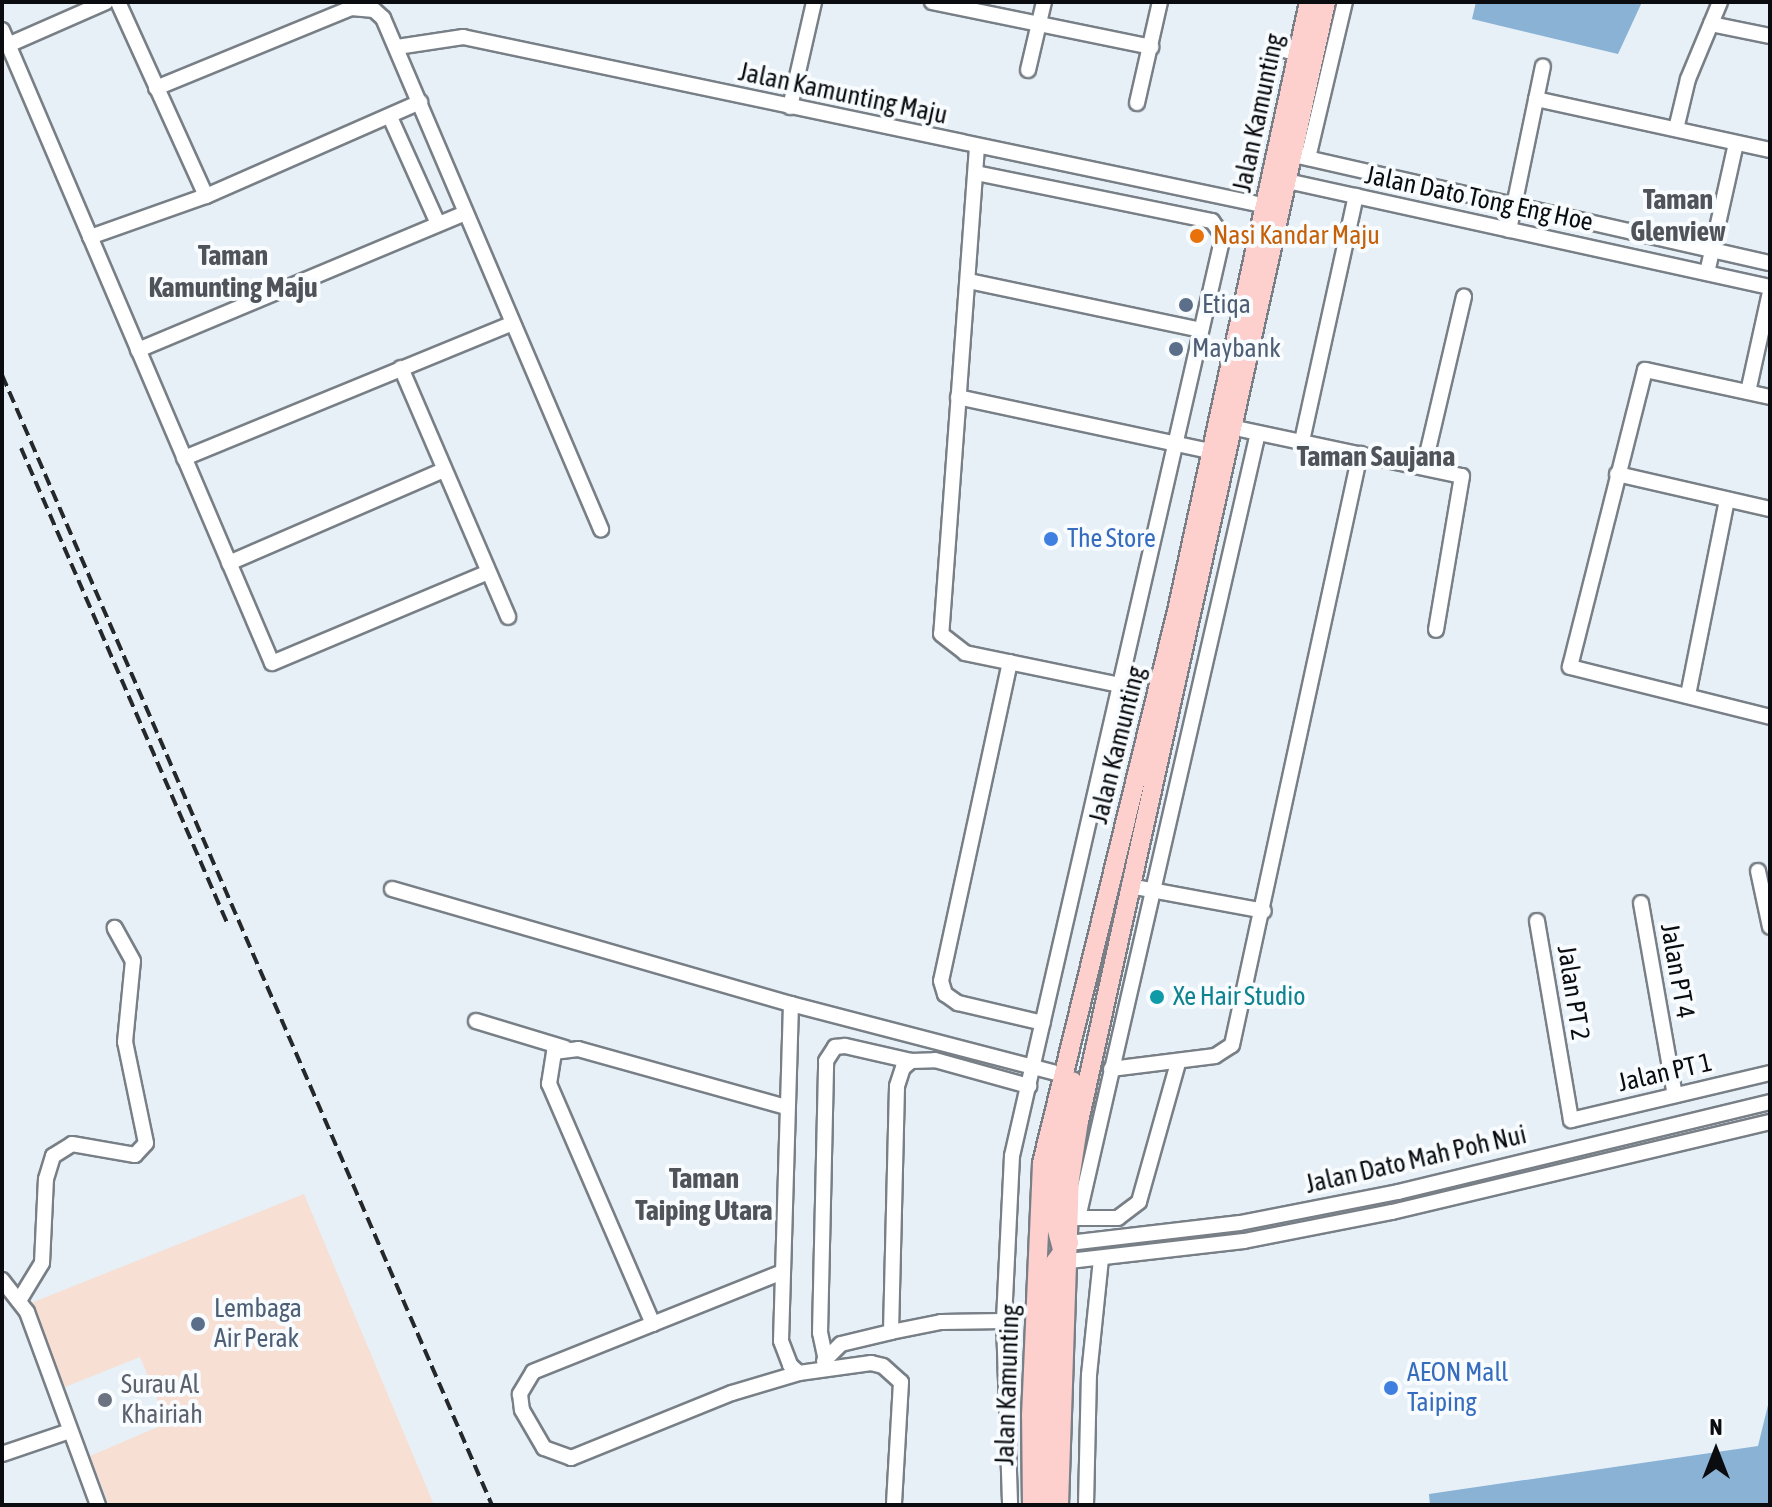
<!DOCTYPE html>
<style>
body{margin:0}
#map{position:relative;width:1772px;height:1507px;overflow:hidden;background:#e7f0f7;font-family:"Asap Condensed",sans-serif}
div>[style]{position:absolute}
.industrial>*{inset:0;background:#f7dfd4}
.forest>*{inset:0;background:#89b2d5}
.roads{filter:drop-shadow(2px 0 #787f86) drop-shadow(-2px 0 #787f86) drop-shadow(0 2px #787f86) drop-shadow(0 -2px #787f86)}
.minor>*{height:14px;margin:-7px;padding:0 7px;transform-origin:7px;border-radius:7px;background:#fff}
.major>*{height:18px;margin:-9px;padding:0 9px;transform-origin:9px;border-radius:9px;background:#fdcfcd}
.rail>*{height:4px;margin-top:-2px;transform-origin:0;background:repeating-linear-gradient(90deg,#25282b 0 12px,transparent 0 18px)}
.dots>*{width:22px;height:22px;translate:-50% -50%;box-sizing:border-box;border:4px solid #f9fcff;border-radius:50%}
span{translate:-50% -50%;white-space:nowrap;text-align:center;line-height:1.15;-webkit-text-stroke:8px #f9fcff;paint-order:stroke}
.street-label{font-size:26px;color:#0a0c0f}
.food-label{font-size:26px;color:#c56008}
.left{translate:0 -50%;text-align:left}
.service-label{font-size:26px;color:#4e5e75}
.shop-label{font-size:26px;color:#366cbe}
.culture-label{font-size:26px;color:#0d838f}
.worship-label{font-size:26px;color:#5b616d}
.neighbourhood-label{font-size:28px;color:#4e545a;font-weight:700}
.frame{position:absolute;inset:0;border:4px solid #0a0c0f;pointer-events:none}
.north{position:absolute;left:1676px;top:1411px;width:80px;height:80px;-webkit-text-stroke:6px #f9fcff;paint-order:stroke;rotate:0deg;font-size:22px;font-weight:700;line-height:32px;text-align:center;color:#0a0c0f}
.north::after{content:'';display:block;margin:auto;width:28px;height:36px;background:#0a0c0f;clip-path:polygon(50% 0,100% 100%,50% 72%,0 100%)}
</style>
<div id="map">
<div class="industrial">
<i style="clip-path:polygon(304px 1194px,434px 1505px,109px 1505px,90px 1456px,167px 1423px,140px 1357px,65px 1387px,31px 1303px)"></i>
</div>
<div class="forest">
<i style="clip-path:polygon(1476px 2px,1642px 2px,1618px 54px,1472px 19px)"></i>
<i style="clip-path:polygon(1770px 1397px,1770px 1505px,1430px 1505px,1429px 1494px,1758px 1446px)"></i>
</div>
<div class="roads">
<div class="minor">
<i style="left:118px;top:2px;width:213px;rotate:65.6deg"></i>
<i style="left:932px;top:2px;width:224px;rotate:11.6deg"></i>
<i style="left:1711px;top:24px;width:60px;rotate:11.5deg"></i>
<i style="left:2px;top:30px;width:688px;rotate:66.9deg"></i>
<i style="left:272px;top:663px;width:234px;rotate:-22.8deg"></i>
<i style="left:8px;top:45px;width:107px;rotate:-23.7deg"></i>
<i style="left:397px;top:47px;width:67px;rotate:-8.6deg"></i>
<i style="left:463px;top:37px;width:827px;rotate:11.87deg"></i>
<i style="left:1281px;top:49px;width:18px;rotate:16deg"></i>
<i style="left:1028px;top:70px;width:70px;rotate:-76.8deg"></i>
<i style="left:156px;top:88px;width:211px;rotate:-22.3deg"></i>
<i style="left:351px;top:8px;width:23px;rotate:5deg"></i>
<i style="left:374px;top:10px;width:12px;rotate:42deg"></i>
<i style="left:383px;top:18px;width:556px;rotate:66.9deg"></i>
<i style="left:1536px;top:99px;width:239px;rotate:12.3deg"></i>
<i style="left:1137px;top:103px;width:104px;rotate:-77.2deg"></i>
<i style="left:790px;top:107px;width:108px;rotate:-77.1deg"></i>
<i style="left:390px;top:117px;width:117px;rotate:65.8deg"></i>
<i style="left:1676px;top:129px;width:51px;rotate:-76.5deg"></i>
<i style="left:1688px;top:79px;width:83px;rotate:-67.4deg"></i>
<i style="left:977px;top:147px;width:488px;rotate:94.2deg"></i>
<i style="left:941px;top:634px;width:31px;rotate:38deg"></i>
<i style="left:965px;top:653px;width:158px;rotate:11.7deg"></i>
<i style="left:1285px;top:153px;width:497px;rotate:12.8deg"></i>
<i style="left:1308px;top:158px;width:160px;rotate:-76.7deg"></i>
<i style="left:976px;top:173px;width:241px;rotate:11.5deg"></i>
<i style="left:1212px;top:221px;width:19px;rotate:54deg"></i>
<i style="left:1223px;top:236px;width:944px;rotate:102.92deg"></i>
<i style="left:1012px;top:1156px;width:165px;rotate:92.8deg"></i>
<i style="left:1004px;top:1321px;width:184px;rotate:88.1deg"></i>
<i style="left:1278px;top:179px;width:504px;rotate:12.38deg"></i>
<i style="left:1509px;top:230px;width:167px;rotate:-78.3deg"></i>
<i style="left:90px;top:237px;width:123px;rotate:-19.5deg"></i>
<i style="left:206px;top:196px;width:234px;rotate:-23.7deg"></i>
<i style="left:1707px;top:273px;width:133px;rotate:-77.4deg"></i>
<i style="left:969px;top:281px;width:237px;rotate:11.9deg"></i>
<i style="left:138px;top:350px;width:355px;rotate:-22.7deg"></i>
<i style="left:401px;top:368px;width:271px;rotate:66.7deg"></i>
<i style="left:1748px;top:392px;width:102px;rotate:-77.6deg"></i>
<i style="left:958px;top:397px;width:258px;rotate:12.1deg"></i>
<i style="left:1770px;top:397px;width:128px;rotate:-167.8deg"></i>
<i style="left:1645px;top:370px;width:306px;rotate:104.2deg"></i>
<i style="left:1570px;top:667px;width:206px;rotate:14deg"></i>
<i style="left:1231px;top:427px;width:236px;rotate:12deg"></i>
<i style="left:1462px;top:476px;width:156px;rotate:99.6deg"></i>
<i style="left:1302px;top:441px;width:251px;rotate:-77.6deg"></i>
<i style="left:184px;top:458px;width:353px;rotate:-22.3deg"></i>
<i style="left:1424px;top:467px;width:175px;rotate:-76.8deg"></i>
<i style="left:1617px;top:474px;width:157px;rotate:12.9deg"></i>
<i style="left:229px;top:563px;width:234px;rotate:-23.4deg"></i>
<i style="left:1010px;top:662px;width:326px;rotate:102.2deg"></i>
<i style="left:941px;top:981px;width:14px;rotate:73deg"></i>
<i style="left:945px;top:994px;width:16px;rotate:35deg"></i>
<i style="left:958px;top:1003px;width:87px;rotate:13.2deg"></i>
<i style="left:1688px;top:695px;width:199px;rotate:-78.7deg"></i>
<i style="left:1758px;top:871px;width:57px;rotate:77.9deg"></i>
<i style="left:1129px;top:886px;width:137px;rotate:10.5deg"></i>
<i style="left:392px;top:889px;width:415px;rotate:16.1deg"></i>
<i style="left:791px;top:1004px;width:281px;rotate:14.6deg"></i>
<i style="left:1641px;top:903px;width:195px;rotate:80deg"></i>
<i style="left:1537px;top:921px;width:202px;rotate:80.3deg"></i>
<i style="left:1571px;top:1120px;width:204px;rotate:-13.3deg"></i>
<i style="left:791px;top:1004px;width:337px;rotate:91.7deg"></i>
<i style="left:781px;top:1341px;width:26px;rotate:69deg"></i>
<i style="left:790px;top:1365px;width:12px;rotate:42deg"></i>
<i style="left:799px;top:1373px;width:73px;rotate:-7.9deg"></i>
<i style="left:871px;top:1363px;width:12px;rotate:14deg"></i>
<i style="left:883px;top:1366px;width:24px;rotate:42deg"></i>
<i style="left:901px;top:1382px;width:123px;rotate:93.3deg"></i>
<i style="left:476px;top:1021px;width:93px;rotate:16.9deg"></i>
<i style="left:1178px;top:1063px;width:144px;rotate:105.7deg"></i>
<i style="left:1139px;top:1202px;width:26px;rotate:143deg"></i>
<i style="left:1118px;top:1218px;width:40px;rotate:180deg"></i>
<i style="left:1078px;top:1218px;width:805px;rotate:-77.09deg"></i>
<i style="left:1111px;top:1069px;width:105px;rotate:-7.1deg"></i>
<i style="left:1215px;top:1056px;width:20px;rotate:-33deg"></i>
<i style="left:1232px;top:1045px;width:605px;rotate:-77.78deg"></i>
<i style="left:1069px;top:1243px;width:172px;rotate:-6.7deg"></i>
<i style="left:1240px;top:1223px;width:161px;rotate:-11.1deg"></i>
<i style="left:1398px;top:1192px;width:383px;rotate:-13.6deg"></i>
<i style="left:1069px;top:1261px;width:176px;rotate:-6.5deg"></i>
<i style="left:1244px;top:1241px;width:151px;rotate:-11.1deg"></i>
<i style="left:1392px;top:1212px;width:389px;rotate:-13.4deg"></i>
<i style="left:780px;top:1273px;width:266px;rotate:158.2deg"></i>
<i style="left:533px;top:1372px;width:26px;rotate:121deg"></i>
<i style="left:520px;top:1394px;width:16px;rotate:83deg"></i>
<i style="left:522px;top:1410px;width:44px;rotate:59.9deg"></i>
<i style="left:544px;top:1448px;width:29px;rotate:20deg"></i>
<i style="left:571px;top:1458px;width:174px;rotate:-22deg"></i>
<i style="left:732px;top:1393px;width:70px;rotate:-16.6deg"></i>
<i style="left:2px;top:1280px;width:41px;rotate:52deg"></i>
<i style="left:27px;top:1312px;width:206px;rotate:69.8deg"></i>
<i style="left:20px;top:1299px;width:42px;rotate:-58.6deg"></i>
<i style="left:42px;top:1263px;width:84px;rotate:-87.3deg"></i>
<i style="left:46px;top:1179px;width:24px;rotate:-73deg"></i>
<i style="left:53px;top:1156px;width:22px;rotate:-32deg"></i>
<i style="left:72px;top:1144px;width:64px;rotate:9.9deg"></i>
<i style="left:135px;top:1155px;width:16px;rotate:-47deg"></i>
<i style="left:146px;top:1143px;width:103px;rotate:-101.7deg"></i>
<i style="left:125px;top:1042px;width:81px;rotate:-84.4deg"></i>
<i style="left:133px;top:961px;width:38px;rotate:-119deg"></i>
<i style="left:653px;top:1324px;width:262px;rotate:-113.4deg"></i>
<i style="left:549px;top:1084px;width:32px;rotate:-81deg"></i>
<i style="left:554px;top:1052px;width:24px;rotate:-7deg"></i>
<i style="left:578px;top:1049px;width:216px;rotate:15.6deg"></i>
<i style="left:891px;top:1332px;width:246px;rotate:-88.6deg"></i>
<i style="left:897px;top:1086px;width:19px;rotate:-72deg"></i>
<i style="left:903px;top:1068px;width:11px;rotate:-41deg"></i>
<i style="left:911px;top:1061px;width:24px;rotate:-2deg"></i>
<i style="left:935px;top:1060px;width:98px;rotate:15.5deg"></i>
<i style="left:825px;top:1356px;width:24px;rotate:-102deg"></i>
<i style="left:820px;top:1333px;width:272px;rotate:-88.7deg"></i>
<i style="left:826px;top:1061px;width:17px;rotate:-57deg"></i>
<i style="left:835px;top:1047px;width:10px;rotate:-6deg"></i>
<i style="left:845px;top:1046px;width:68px;rotate:12.8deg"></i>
<i style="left:824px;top:1361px;width:24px;rotate:-45deg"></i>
<i style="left:841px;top:1344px;width:51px;rotate:-13.5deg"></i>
<i style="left:891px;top:1332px;width:51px;rotate:-11.3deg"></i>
<i style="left:941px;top:1322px;width:63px;rotate:-0.9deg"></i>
<i style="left:2px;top:1454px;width:72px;rotate:-18.7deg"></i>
<i style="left:1086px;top:1505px;width:130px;rotate:-88.7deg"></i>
<i style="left:1089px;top:1375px;width:117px;rotate:-84.1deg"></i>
</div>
<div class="major">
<i style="left:1063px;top:1253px;width:30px;rotate:-105deg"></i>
<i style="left:1055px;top:1224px;width:39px;rotate:-89deg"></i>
<i style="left:1056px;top:1185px;width:105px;rotate:-80.7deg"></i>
<i style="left:1032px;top:1505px;width:89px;rotate:-90.6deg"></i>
<i style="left:1031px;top:1416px;width:253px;rotate:-87.5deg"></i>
<i style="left:1042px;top:1163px;width:568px;rotate:-76.26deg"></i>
<i style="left:1177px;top:611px;width:623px;rotate:-77.77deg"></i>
<i style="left:1044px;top:1505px;width:243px;rotate:-87.4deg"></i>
<i style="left:1055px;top:1262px;width:24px;rotate:-54deg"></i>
<i style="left:1059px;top:1505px;width:326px;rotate:-88.1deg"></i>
<i style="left:1070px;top:1179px;width:59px;rotate:-81.2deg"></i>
<i style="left:1079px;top:1121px;width:1146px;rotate:-77.55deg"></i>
</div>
</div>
<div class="rail">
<i style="left:2px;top:375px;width:1232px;rotate:66.56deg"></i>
<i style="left:21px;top:448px;width:520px;rotate:66.54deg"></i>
</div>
<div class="dots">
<i style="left:1197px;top:236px;background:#e8710a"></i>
<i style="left:1186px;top:305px;background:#5c6f8a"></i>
<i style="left:1176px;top:349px;background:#5c6f8a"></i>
<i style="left:1051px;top:539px;background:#3f7fe0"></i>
<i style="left:1157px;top:997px;background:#0f9aa8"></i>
<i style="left:198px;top:1324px;background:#5c6f8a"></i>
<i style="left:1391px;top:1388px;background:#3f7fe0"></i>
<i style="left:105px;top:1400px;background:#6b7280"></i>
</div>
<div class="street-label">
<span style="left:843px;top:94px;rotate:12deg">Jalan Kamunting Maju</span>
<span style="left:1259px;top:113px;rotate:-78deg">Jalan Kamunting</span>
<span style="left:1479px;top:199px;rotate:12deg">Jalan Dato Tong Eng Hoe</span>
<span style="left:1118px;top:745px;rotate:-76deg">Jalan Kamunting</span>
<span style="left:1677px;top:971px;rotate:80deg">Jalan PT 4</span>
<span style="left:1573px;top:993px;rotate:81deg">Jalan PT 2</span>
<span style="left:1665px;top:1073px;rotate:-13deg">Jalan PT 1</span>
<span style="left:1416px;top:1160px;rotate:-13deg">Jalan Dato Mah Poh Nui</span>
<span style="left:1008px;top:1385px;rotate:-88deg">Jalan Kamunting</span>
</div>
<div class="food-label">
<span class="left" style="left:1213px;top:236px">Nasi Kandar Maju</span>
</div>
<div class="service-label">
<span class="left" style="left:1202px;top:305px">Etiqa</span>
<span class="left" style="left:1192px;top:349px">Maybank</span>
<span class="left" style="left:214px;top:1324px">Lembaga<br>Air Perak</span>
</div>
<div class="shop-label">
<span class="left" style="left:1067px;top:539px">The Store</span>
<span class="left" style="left:1407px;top:1388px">AEON Mall<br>Taiping</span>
</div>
<div class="culture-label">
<span class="left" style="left:1173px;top:997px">Xe Hair Studio</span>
</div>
<div class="worship-label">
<span class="left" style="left:121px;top:1400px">Surau Al<br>Khairiah</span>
</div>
<div class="neighbourhood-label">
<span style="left:1678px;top:215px">Taman<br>Glenview</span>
<span style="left:233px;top:271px">Taman<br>Kamunting Maju</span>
<span style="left:1376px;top:456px">Taman Saujana</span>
<span style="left:704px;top:1194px">Taman<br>Taiping Utara</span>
</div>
<div class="frame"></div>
<div class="north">N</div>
</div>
